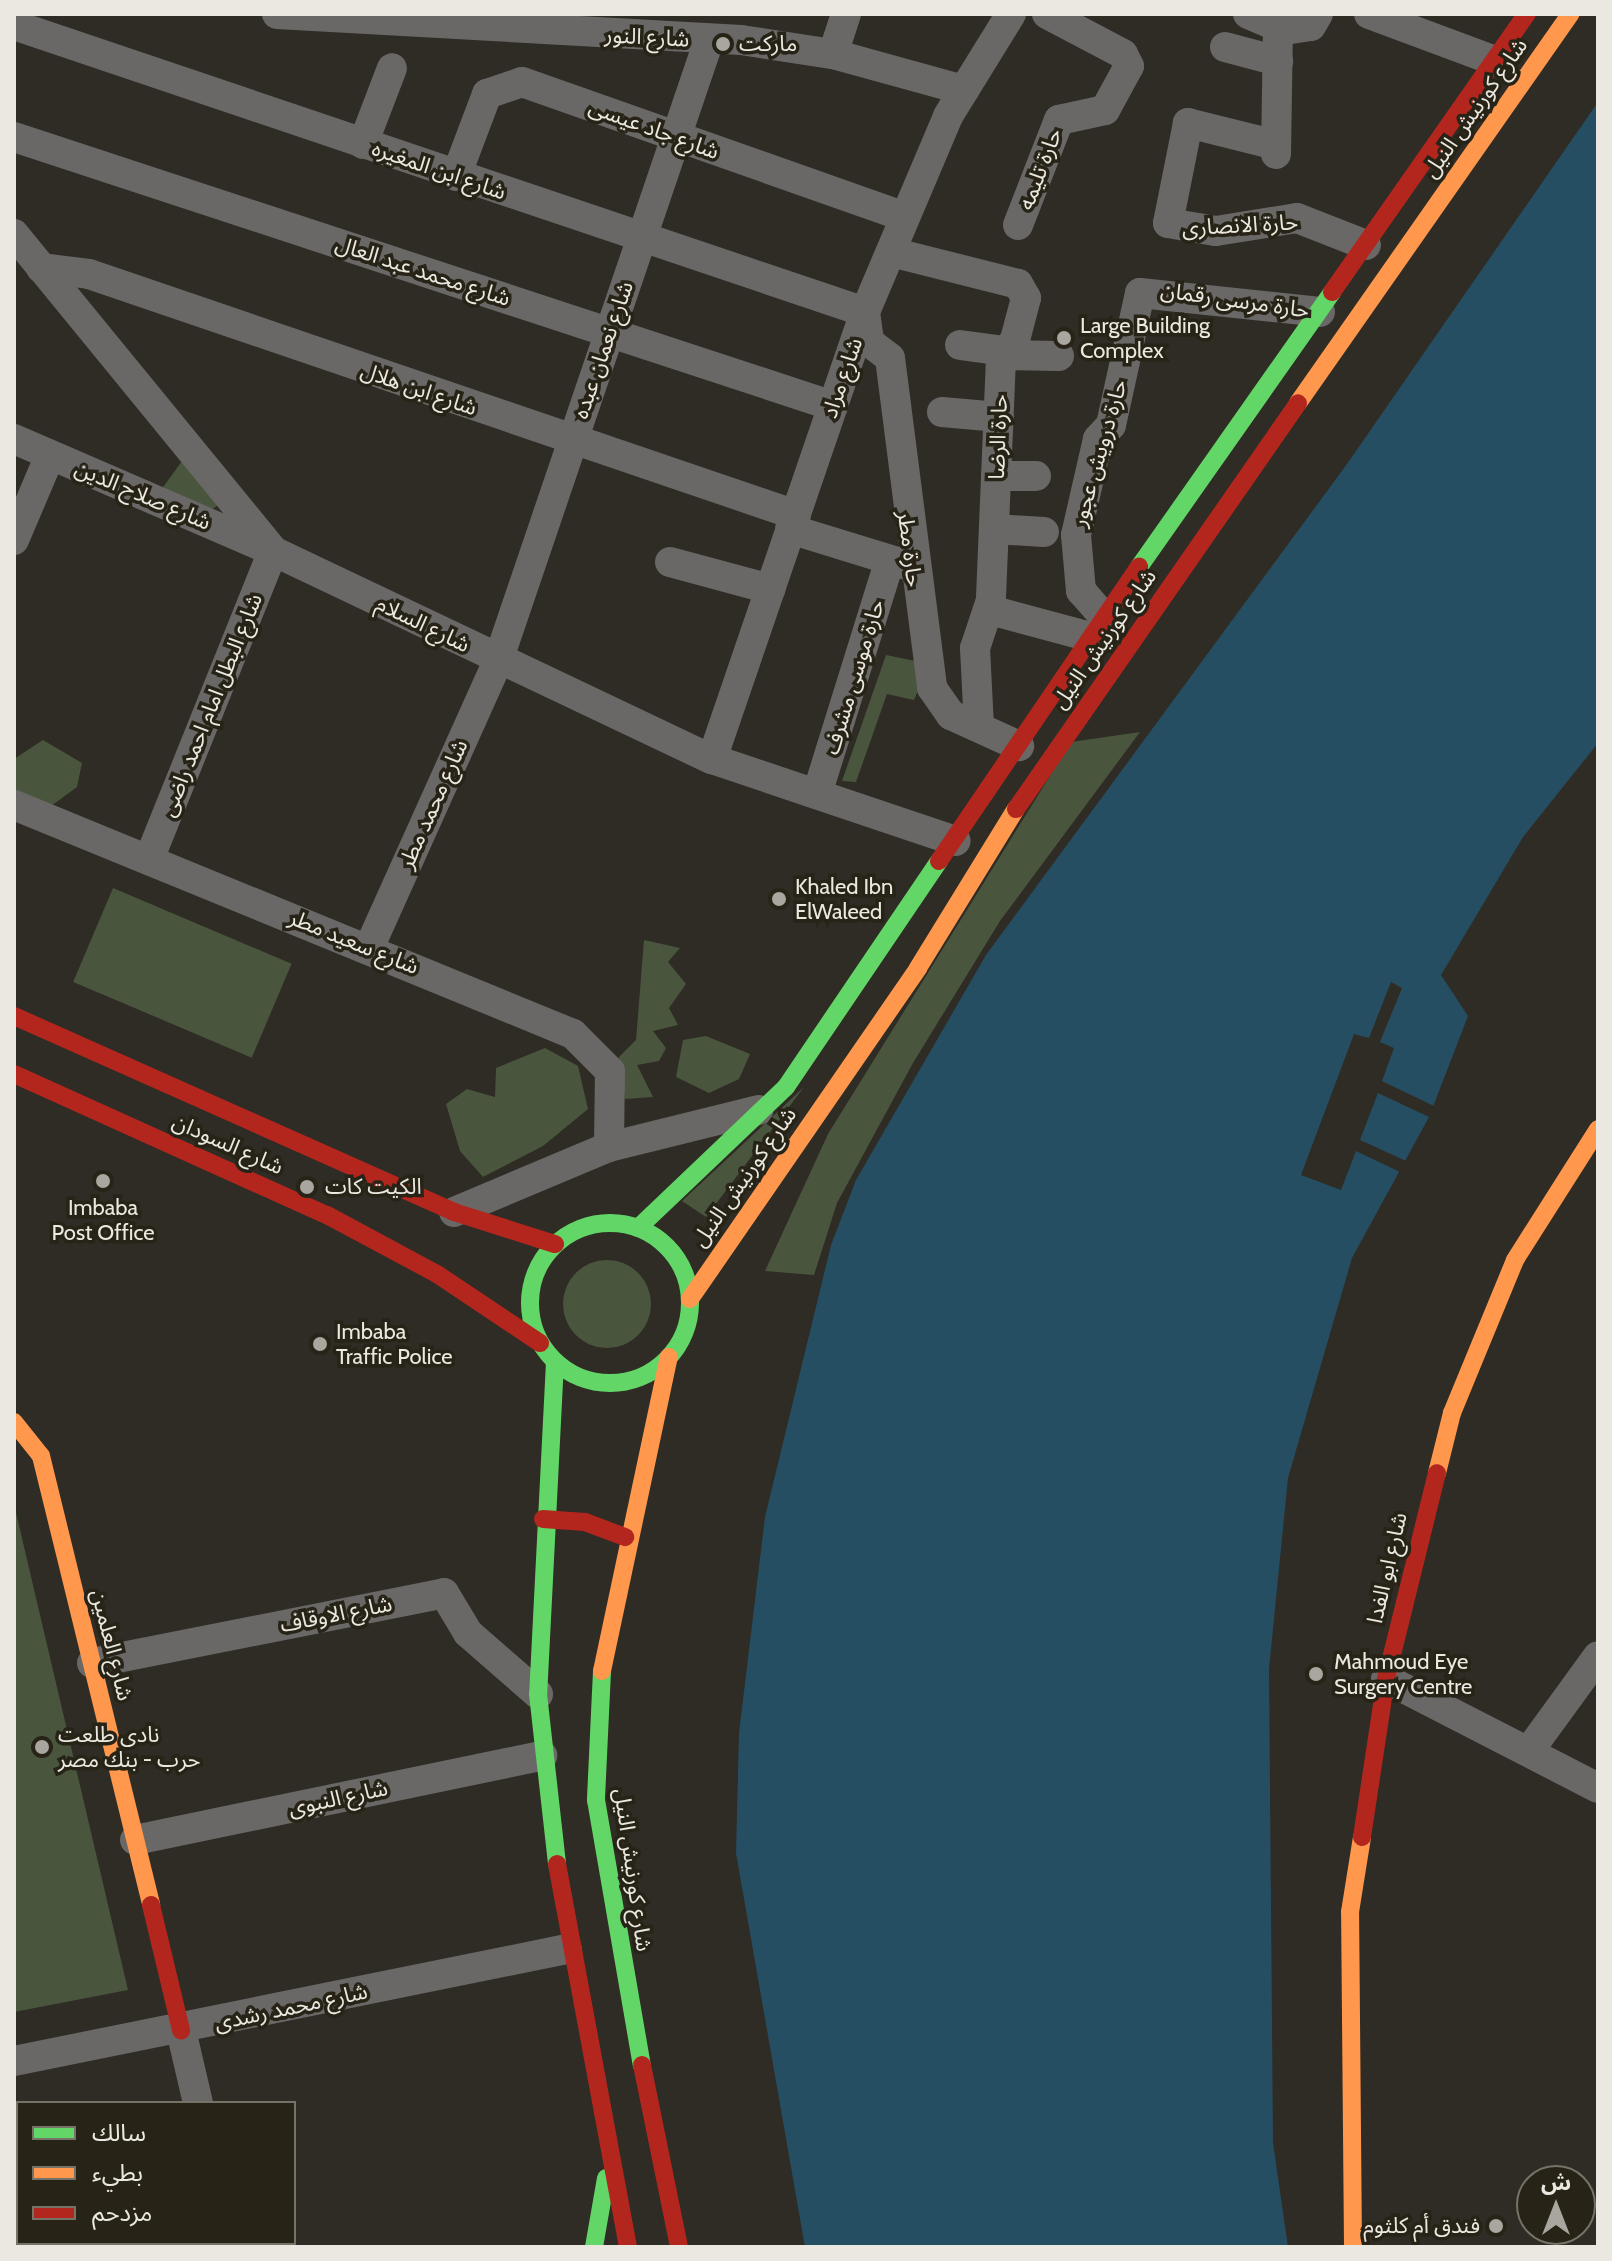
<!DOCTYPE html>
<meta charset="utf-8">
<style>
body{margin:0}
#map{position:relative;width:1612px;height:2261px;overflow:hidden;background:#2e2c24;font-family:Cabin,"Noto Sans Arabic",sans-serif}
div>[style]{position:absolute}
.green>*{inset:0;background:#4a553e;transform-origin:0 0}
.round{border-radius:50%}
.water>*{inset:0;background:#264e63}
.pier>*{inset:0;background:#2e2c24}
.street>*{height:30px;margin:-15px;padding:0 15px;transform-origin:15px;border-radius:15px;background:#6a6867}
.fast>*{height:18px;margin:-9px;padding:0 9px;transform-origin:9px;border-radius:9px;background:#63d668}
.fast>.ring{margin:-9px;padding:0;box-sizing:content-box;background:none;border:18px solid #63d668;border-radius:50%}
.slow>*{height:18px;margin:-9px;padding:0 9px;transform-origin:9px;border-radius:9px;background:#ff974d}
.jam>*{height:18px;margin:-9px;padding:0 9px;transform-origin:9px;border-radius:9px;background:#b3261e}
.dots>*{width:22px;height:22px;translate:-50% -50%;box-sizing:border-box;border:4px solid #272417;border-radius:50%}
span{translate:-50% -50%;white-space:nowrap;text-align:center;line-height:1.15;-webkit-text-stroke:7px #272417;paint-order:stroke}
.street-label{font-size:22px;color:#eae8e0}
.poi-label{font-size:22px;color:#eae8e0}
.left{translate:0 -50%;text-align:left}
.right{translate:-100% -50%;text-align:right}
.frame{position:absolute;inset:0;border:16px solid #eae8e0;pointer-events:none}
.legend{position:absolute;left:16px;top:2101px;width:280px;height:144px;box-sizing:border-box;background:#272417;border:2px solid #757267;margin:0;padding:10px 14px;list-style:none;font-size:24px;color:#eae8e0}
.legend li{display:flex;align-items:center;gap:16px;height:40px}
.legend b{width:40px;border:2px solid #757267}
.north{position:absolute;left:1516px;top:2165px;width:80px;height:80px;box-sizing:border-box;background:#272417;border:2px solid #757267;border-radius:50%;rotate:0deg;font-size:22px;font-weight:700;line-height:32px;text-align:center;color:#eae8e0}
.north::after{content:'';display:block;margin:auto;width:28px;height:36px;background:#a8a69e;clip-path:polygon(50% 0,100% 100%,50% 72%,0 100%)}
</style>
<div id="map">
<div class="green">
<i style="clip-path:polygon(182px 461px,221px 503px,205px 514px,161px 490px)"></i>
<i style="clip-path:polygon(886px 655px,915px 661px,926px 672px,914px 700px,887px 694px,856px 782px,842px 781px)"></i>
<i style="clip-path:polygon(1140px 732px,1000px 921px,913px 1063px,837px 1203px,814px 1275px,765px 1271px,828px 1134px,1071px 742px)"></i>
<i style="clip-path:polygon(43px 740px,82px 763px,77px 787px,51px 806px,14px 794px,14px 759px)"></i>
<i style="left:113px;top:888px;width:194px;height:102px;rotate:23deg"></i>
<i style="clip-path:polygon(644px 940px,680px 948px,668px 962px,686px 984px,669px 1008px,678px 1025px,653px 1031px,666px 1048px,659px 1061px,637px 1065px,653px 1097px,625px 1099px,619px 1057px,636px 1040px)"></i>
<i style="clip-path:polygon(706px 1036px,750px 1054px,739px 1079px,709px 1093px,676px 1077px,683px 1040px)"></i>
<i style="clip-path:polygon(545px 1048px,578px 1066px,588px 1109px,543px 1146px,483px 1177px,460px 1151px,446px 1104px,467px 1089px,495px 1097px,496px 1068px)"></i>
<i style="clip-path:polygon(804px 1087px,706px 1217px,682px 1201px)"></i>
<i class="round" style="left:563px;top:1260px;width:88px;height:88px"></i>
<i style="clip-path:polygon(14px 1504px,128px 1990px,14px 2012px)"></i>
</div>
<div class="water">
<i style="clip-path:polygon(1598px 102px,1598px 743px,1523px 837px,1441px 975px,1468px 1016px,1429px 1117px,1352px 1258px,1288px 1478px,1269px 1669px,1273px 2143px,1288px 2247px,805px 2247px,736px 1853px,739px 1733px,765px 1517px,831px 1245px,856px 1180px,986px 955px,1347px 464px)"></i>
</div>
<div class="pier">
<i style="clip-path:polygon(1391px 982px,1402px 988px,1380px 1042px,1394px 1048px,1382px 1081px,1434px 1106px,1429px 1117px,1378px 1093px,1360px 1140px,1406px 1161px,1400px 1172px,1356px 1151px,1341px 1190px,1301px 1175px,1354px 1034px,1369px 1038px)"></i>
</div>
<div class="street">
<i style="left:277px;top:14px;width:465px;rotate:3.2deg"></i>
<i style="left:741px;top:40px;width:93px;rotate:8.7deg"></i>
<i style="left:833px;top:54px;width:136px;rotate:15.4deg"></i>
<i style="left:1248px;top:14px;width:36px;rotate:23deg"></i>
<i style="left:1369px;top:14px;width:132px;rotate:20.4deg"></i>
<i style="left:14px;top:25px;width:898px;rotate:18.64deg"></i>
<i style="left:865px;top:312px;width:30px;rotate:82deg"></i>
<i style="left:869px;top:342px;width:26px;rotate:37deg"></i>
<i style="left:890px;top:358px;width:333px;rotate:82.7deg"></i>
<i style="left:932px;top:688px;width:33px;rotate:55deg"></i>
<i style="left:951px;top:715px;width:75px;rotate:24.5deg"></i>
<i style="left:1225px;top:47px;width:55px;rotate:14.8deg"></i>
<i style="left:833px;top:54px;width:42px;rotate:-72deg"></i>
<i style="left:14px;top:137px;width:862px;rotate:18.18deg"></i>
<i style="left:363px;top:144px;width:81px;rotate:-69.1deg"></i>
<i style="left:1276px;top:145px;width:91px;rotate:-166deg"></i>
<i style="left:1188px;top:123px;width:102px;rotate:101.3deg"></i>
<i style="left:1168px;top:223px;width:49px;rotate:9.5deg"></i>
<i style="left:1216px;top:231px;width:82px;rotate:-9.1deg"></i>
<i style="left:1297px;top:218px;width:74px;rotate:21.4deg"></i>
<i style="left:1276px;top:154px;width:123px;rotate:-89.1deg"></i>
<i style="left:1278px;top:31px;width:33px;rotate:-9deg"></i>
<i style="left:1311px;top:26px;width:14px;rotate:-60deg"></i>
<i style="left:456px;top:176px;width:88px;rotate:-69.3deg"></i>
<i style="left:487px;top:94px;width:37px;rotate:-19deg"></i>
<i style="left:522px;top:82px;width:406px;rotate:19.4deg"></i>
<i style="left:1018px;top:225px;width:113px;rotate:-68.7deg"></i>
<i style="left:1059px;top:120px;width:47px;rotate:-12.3deg"></i>
<i style="left:1105px;top:110px;width:50px;rotate:-61.4deg"></i>
<i style="left:1129px;top:66px;width:13px;rotate:-117deg"></i>
<i style="left:1123px;top:54px;width:86px;rotate:-152.2deg"></i>
<i style="left:14px;top:234px;width:409px;rotate:50.7deg"></i>
<i style="left:273px;top:551px;width:486px;rotate:25.4deg"></i>
<i style="left:712px;top:759px;width:257px;rotate:18.6deg"></i>
<i style="left:891px;top:252px;width:131px;rotate:14.1deg"></i>
<i style="left:1018px;top:284px;width:16px;rotate:60deg"></i>
<i style="left:1026px;top:298px;width:43px;rotate:104.7deg"></i>
<i style="left:1015px;top:340px;width:23px;rotate:128deg"></i>
<i style="left:1001px;top:358px;width:242px;rotate:92.4deg"></i>
<i style="left:991px;top:600px;width:51px;rotate:108.4deg"></i>
<i style="left:975px;top:648px;width:79px;rotate:87.1deg"></i>
<i style="left:41px;top:268px;width:48px;rotate:7.1deg"></i>
<i style="left:89px;top:274px;width:747px;rotate:18.82deg"></i>
<i style="left:960px;top:345px;width:44px;rotate:7.8deg"></i>
<i style="left:1002px;top:355px;width:57px;rotate:1deg"></i>
<i style="left:942px;top:412px;width:57px;rotate:5deg"></i>
<i style="left:14px;top:439px;width:282px;rotate:23.4deg"></i>
<i style="left:273px;top:551px;width:333px;rotate:111.9deg"></i>
<i style="left:996px;top:476px;width:40px"></i>
<i style="left:790px;top:529px;width:122px;rotate:17.1deg"></i>
<i style="left:994px;top:529px;width:50px;rotate:3.4deg"></i>
<i style="left:14px;top:540px;width:92px;rotate:-67deg"></i>
<i style="left:670px;top:562px;width:104px;rotate:15.1deg"></i>
<i style="left:990px;top:610px;width:105px;rotate:15deg"></i>
<i style="left:1104px;top:617px;width:35px;rotate:-131deg"></i>
<i style="left:1081px;top:591px;width:56px;rotate:-95.1deg"></i>
<i style="left:1076px;top:535px;width:98px;rotate:-77.1deg"></i>
<i style="left:1098px;top:439px;width:19px;rotate:-47deg"></i>
<i style="left:1111px;top:425px;width:135px;rotate:-77.6deg"></i>
<i style="left:1140px;top:293px;width:181px;rotate:6deg"></i>
<i style="left:712px;top:759px;width:472px;rotate:-71.1deg"></i>
<i style="left:865px;top:312px;width:213px;rotate:-67deg"></i>
<i style="left:948px;top:116px;width:120px;rotate:-58.3deg"></i>
<i style="left:817px;top:794px;width:245px;rotate:-72.7deg"></i>
<i style="left:14px;top:805px;width:604px;rotate:22.28deg"></i>
<i style="left:573px;top:1034px;width:52px;rotate:45deg"></i>
<i style="left:610px;top:1071px;width:76px;rotate:90.8deg"></i>
<i style="left:369px;top:948px;width:315px;rotate:-65.8deg"></i>
<i style="left:498px;top:661px;width:656px;rotate:-71.23deg"></i>
<i style="left:454px;top:1212px;width:168px;rotate:-22.8deg"></i>
<i style="left:609px;top:1147px;width:154px;rotate:-13.9deg"></i>
<i style="left:92px;top:1663px;width:359px;rotate:-11.2deg"></i>
<i style="left:444px;top:1593px;width:47px;rotate:59deg"></i>
<i style="left:468px;top:1633px;width:93px;rotate:41.1deg"></i>
<i style="left:1386px;top:1679px;width:238px;rotate:27.2deg"></i>
<i style="left:1529px;top:1751px;width:117px;rotate:-54deg"></i>
<i style="left:135px;top:1840px;width:416px;rotate:-11.7deg"></i>
<i style="left:181px;top:2030px;width:75px;rotate:76.9deg"></i>
<i style="left:14px;top:2061px;width:564px;rotate:-11.45deg"></i>
<i style="left:231px;top:2243px;width:4px;rotate:76deg"></i>
</div>
<div class="fast">
<i style="left:1139px;top:567px;width:336px;rotate:-54.9deg"></i>
<i class="ring" style="left:530px;top:1223px;width:142px;height:142px"></i>
<i style="left:638px;top:1228px;width:204px;rotate:-43.6deg"></i>
<i style="left:786px;top:1087px;width:273px;rotate:-55.9deg"></i>
<i style="left:555px;top:1362px;width:332px;rotate:92.9deg"></i>
<i style="left:538px;top:1694px;width:171px;rotate:83.6deg"></i>
<i style="left:602px;top:1671px;width:129px;rotate:92.7deg"></i>
<i style="left:596px;top:1800px;width:269px;rotate:80.2deg"></i>
<i style="left:594px;top:2247px;width:70px;rotate:-80.1deg"></i>
</div>
<div class="slow">
<i style="left:1298px;top:403px;width:475px;rotate:-55deg"></i>
<i style="left:690px;top:1299px;width:402px;rotate:-55.4deg"></i>
<i style="left:918px;top:968px;width:187px;rotate:-58.4deg"></i>
<i style="left:14px;top:1422px;width:43px;rotate:51.5deg"></i>
<i style="left:41px;top:1456px;width:462px;rotate:76.2deg"></i>
<i style="left:1437px;top:1473px;width:62px;rotate:-76deg"></i>
<i style="left:1452px;top:1413px;width:165px;rotate:-67.6deg"></i>
<i style="left:1515px;top:1260px;width:155px;rotate:-57.6deg"></i>
<i style="left:602px;top:1671px;width:321px;rotate:-78deg"></i>
<i style="left:1353px;top:2247px;width:335px;rotate:-90.5deg"></i>
<i style="left:1350px;top:1912px;width:76px;rotate:-80.9deg"></i>
</div>
<div class="jam">
<i style="left:1332px;top:292px;width:340px;rotate:-55deg"></i>
<i style="left:1016px;top:809px;width:494px;rotate:-55.2deg"></i>
<i style="left:939px;top:861px;width:356px;rotate:-55.8deg"></i>
<i style="left:14px;top:1016px;width:482px;rotate:24deg"></i>
<i style="left:454px;top:1212px;width:106px;rotate:17.6deg"></i>
<i style="left:14px;top:1074px;width:343px;rotate:24.3deg"></i>
<i style="left:327px;top:1215px;width:125px;rotate:28.2deg"></i>
<i style="left:437px;top:1274px;width:124px;rotate:33.8deg"></i>
<i style="left:543px;top:1519px;width:42px;rotate:4.1deg"></i>
<i style="left:585px;top:1522px;width:43px;rotate:20.6deg"></i>
<i style="left:1362px;top:1837px;width:160px;rotate:-81.4deg"></i>
<i style="left:1386px;top:1679px;width:212px;rotate:-76.1deg"></i>
<i style="left:557px;top:1864px;width:390px;rotate:79.5deg"></i>
<i style="left:151px;top:1905px;width:129px;rotate:76.5deg"></i>
<i style="left:642px;top:2065px;width:186px;rotate:78.5deg"></i>
</div>
<div class="dots">
<i style="left:723px;top:44px;background:#a8a69e"></i>
<i style="left:1064px;top:338px;background:#a8a69e"></i>
<i style="left:779px;top:899px;background:#a8a69e"></i>
<i style="left:103px;top:1181px;background:#a8a69e"></i>
<i style="left:307px;top:1187px;background:#a8a69e"></i>
<i style="left:320px;top:1344px;background:#a8a69e"></i>
<i style="left:1316px;top:1674px;background:#a8a69e"></i>
<i style="left:42px;top:1747px;background:#a8a69e"></i>
<i style="left:1496px;top:2226px;background:#a8a69e"></i>
</div>
<div class="street-label">
<span style="left:647px;top:37px;rotate:3deg">شارع النور</span>
<span style="left:1475px;top:108px;rotate:-55deg">شارع كورنيش النيل</span>
<span style="left:654px;top:129px;rotate:20deg">شارع جاد عيسى</span>
<span style="left:1040px;top:169px;rotate:-69deg">حارة تليمه</span>
<span style="left:439px;top:170px;rotate:19deg">شارع ابن المغيره</span>
<span style="left:1240px;top:225px;rotate:-3deg">حارة الانصارى</span>
<span style="left:423px;top:271px;rotate:18deg">شارع محمد عبد العال</span>
<span style="left:1235px;top:300px;rotate:8deg">حارة مرسى رقمان</span>
<span style="left:603px;top:350px;rotate:-71deg">شارع نعمان عبده</span>
<span style="left:842px;top:378px;rotate:-71deg">شارع مراد</span>
<span style="left:419px;top:389px;rotate:19deg">شارع ابن هلال</span>
<span style="left:998px;top:437px;rotate:-88deg">حارة الرضا</span>
<span style="left:1099px;top:453px;rotate:-74deg">حارة درويش عجور</span>
<span style="left:143px;top:495px;rotate:23deg">شارع صلاح الدين</span>
<span style="left:910px;top:549px;rotate:83deg">حارة مطر</span>
<span style="left:423px;top:624px;rotate:26deg">شارع السلام</span>
<span style="left:1104px;top:639px;rotate:-55deg">شارع كورنيش النيل</span>
<span style="left:854px;top:677px;rotate:-73deg">حارة موسى مشرف</span>
<span style="left:211px;top:705px;rotate:-68deg">شارع البطل امام احمد راضى</span>
<span style="left:433px;top:804px;rotate:-66deg">شارع محمد مطر</span>
<span style="left:354px;top:942px;rotate:22deg">شارع سعيد مطر</span>
<span style="left:228px;top:1144px;rotate:24deg">شارع السودان</span>
<span style="left:744px;top:1177px;rotate:-55deg">شارع كورنيش النيل</span>
<span style="left:1387px;top:1568px;rotate:-77deg">شارع ابو الفدا</span>
<span style="left:336px;top:1614px;rotate:-11deg">شارع الاوقاف</span>
<span style="left:112px;top:1645px;rotate:76deg">شارع العلمين</span>
<span style="left:338px;top:1798px;rotate:-12deg">شارع النبوى</span>
<span style="left:633px;top:1870px;rotate:82deg">شارع كورنيش النيل</span>
<span style="left:291px;top:2007px;rotate:-12deg">شارع محمد رشدى</span>
</div>
<div class="poi-label">
<span class="left" style="left:739px;top:44px">ماركت</span>
<span class="left" style="left:1080px;top:338px">Large Building<br>Complex</span>
<span class="left" style="left:795px;top:899px">Khaled Ibn<br>ElWaleed</span>
<span class="left" style="left:325px;top:1187px">الکيت کات</span>
<span style="left:103px;top:1220px">Imbaba<br>Post Office</span>
<span class="left" style="left:336px;top:1344px">Imbaba<br>Traffic Police</span>
<span class="left" style="left:1334px;top:1674px">Mahmoud Eye<br>Surgery Centre</span>
<span class="left" style="left:58px;top:1747px">نادى طلعت<br>حرب - بنك مصر</span>
<span class="right" style="left:1480px;top:2226px">فندق أم كلثوم</span>
</div>
<div class="frame"></div>
<ul class="legend">
<li><b style="height:10px;background:#63d668"></b>سالك</li>
<li><b style="height:10px;background:#ff974d"></b>بطيء</li>
<li><b style="height:10px;background:#b3261e"></b>مزدحم</li>
</ul>
<div class="north">ش</div>
</div>
